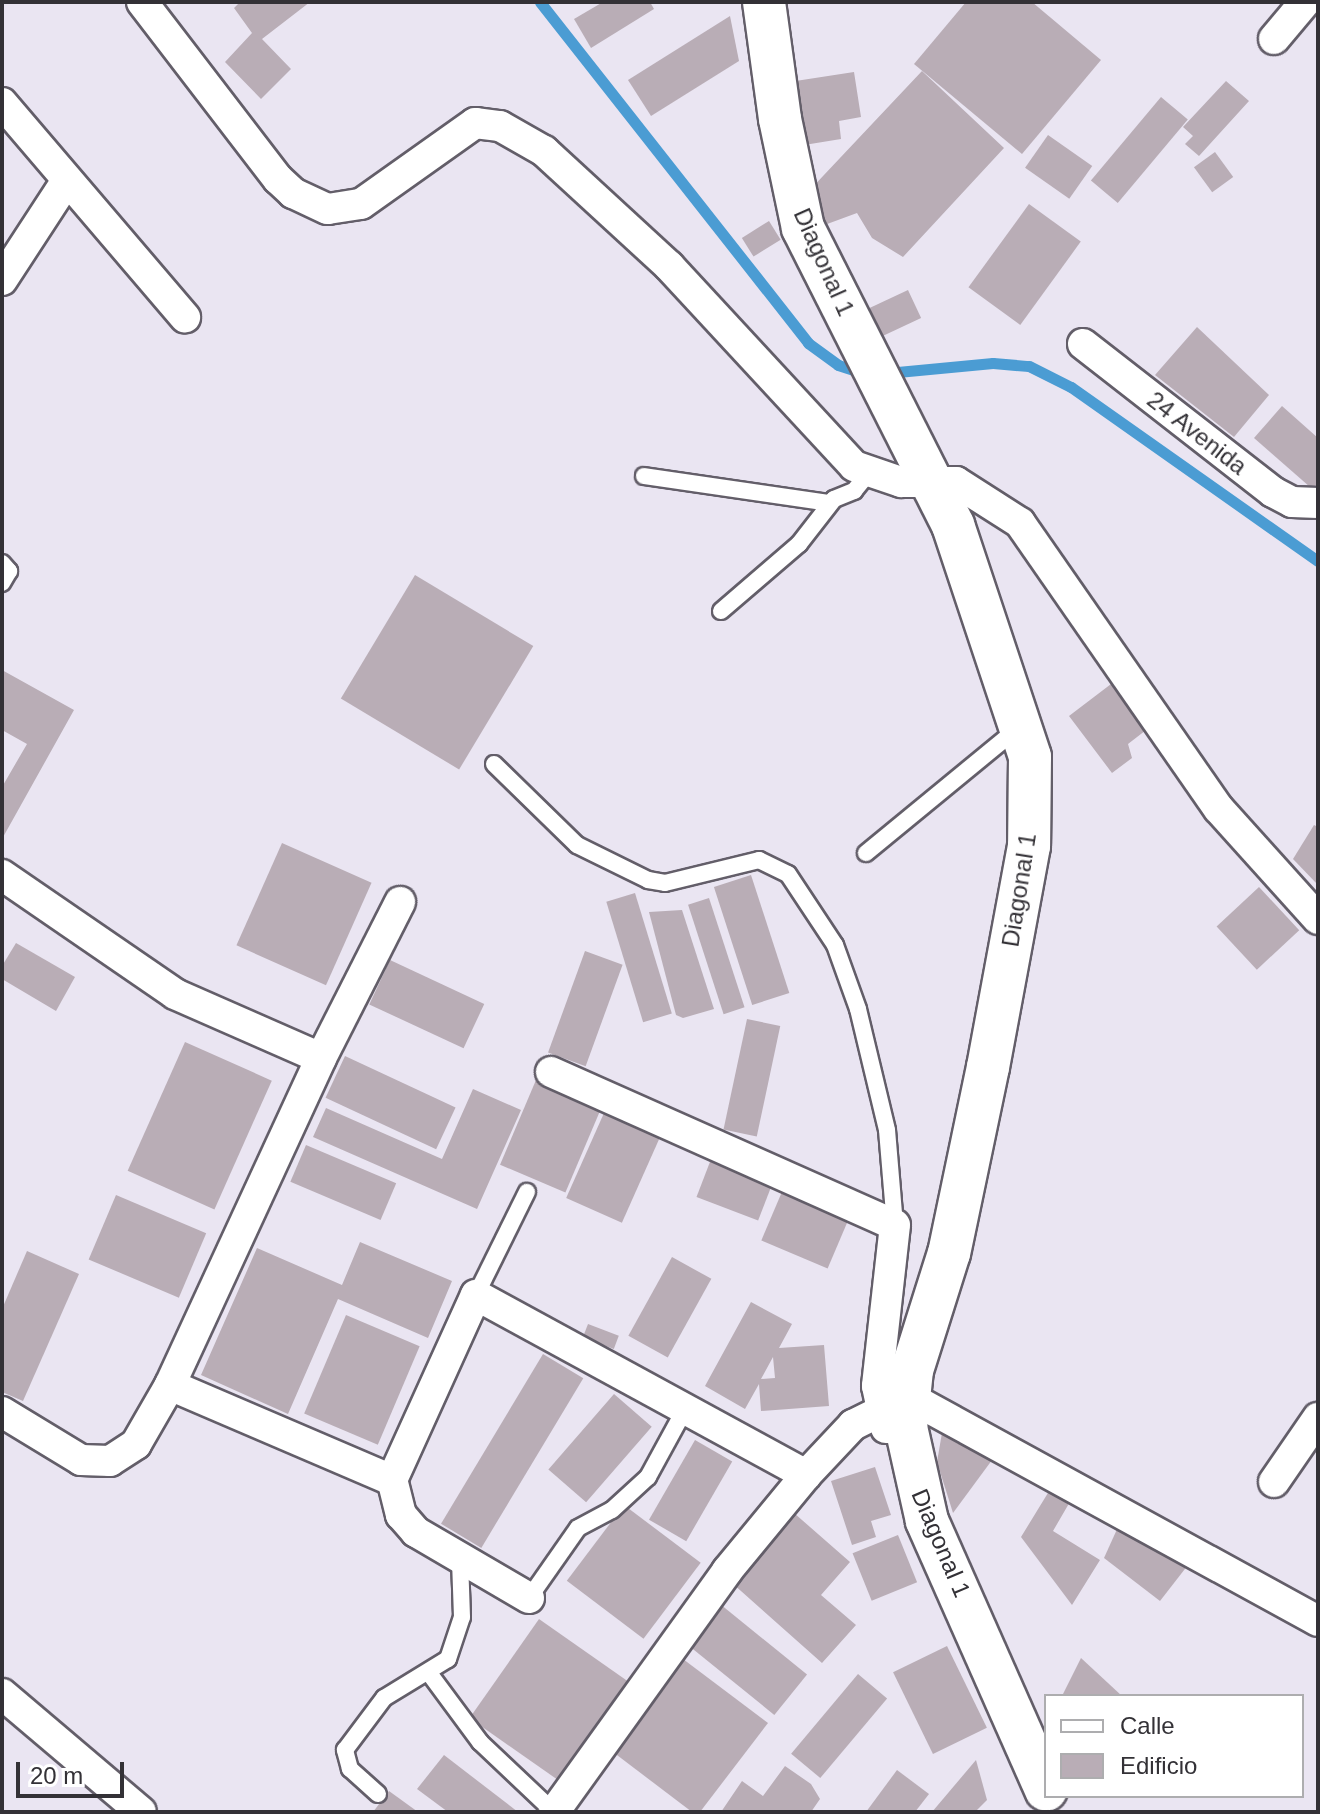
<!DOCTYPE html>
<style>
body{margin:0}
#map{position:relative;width:1320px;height:1814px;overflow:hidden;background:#eae5f2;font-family:Arial,sans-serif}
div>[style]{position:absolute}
.stream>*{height:11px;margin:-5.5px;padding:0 5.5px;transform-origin:5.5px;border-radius:5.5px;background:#4b9cd3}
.building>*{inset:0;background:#b9adb6;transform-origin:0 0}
.roads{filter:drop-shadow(2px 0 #635e69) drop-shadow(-2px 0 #635e69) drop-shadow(0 2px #635e69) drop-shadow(0 -2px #635e69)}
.lane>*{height:16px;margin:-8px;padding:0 8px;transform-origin:8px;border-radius:8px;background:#fff}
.street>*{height:30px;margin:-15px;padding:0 15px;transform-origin:15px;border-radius:15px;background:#fff}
.secondary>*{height:42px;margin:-21px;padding:0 21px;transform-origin:21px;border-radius:21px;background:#fff}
span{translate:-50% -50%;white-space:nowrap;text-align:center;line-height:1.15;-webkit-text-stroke:6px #fff;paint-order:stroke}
.street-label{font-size:24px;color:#333136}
.frame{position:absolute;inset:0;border:4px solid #333136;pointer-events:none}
.legend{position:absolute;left:1044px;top:1694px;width:260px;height:104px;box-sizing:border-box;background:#fff;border:2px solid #adadaf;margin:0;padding:10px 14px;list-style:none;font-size:24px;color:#333136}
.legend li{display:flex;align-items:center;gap:16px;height:40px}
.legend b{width:40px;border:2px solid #adadaf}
.scale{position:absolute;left:16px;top:1762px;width:108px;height:36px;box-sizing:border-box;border:4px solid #333136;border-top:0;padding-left:10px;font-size:24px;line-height:28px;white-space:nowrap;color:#333136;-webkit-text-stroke:6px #fff;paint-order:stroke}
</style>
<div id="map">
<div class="stream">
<i style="left:540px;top:2px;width:434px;rotate:51.8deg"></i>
<i style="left:808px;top:343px;width:37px;rotate:36deg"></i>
<i style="left:838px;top:365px;width:26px;rotate:18deg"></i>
<i style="left:887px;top:373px;width:106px;rotate:-5.4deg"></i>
<i style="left:993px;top:363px;width:36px;rotate:5deg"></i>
<i style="left:1029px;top:366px;width:47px;rotate:26.6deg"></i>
<i style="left:1071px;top:387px;width:302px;rotate:35.2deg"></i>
</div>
<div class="building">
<i style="clip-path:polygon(240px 2px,310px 2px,262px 39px,291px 69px,261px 99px,225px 62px,252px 33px,234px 8px)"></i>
<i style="clip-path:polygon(603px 2px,650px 2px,654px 9px,591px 48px,574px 19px)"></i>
<i style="clip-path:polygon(966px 2px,1032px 2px,1101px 60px,1022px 154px,914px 64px)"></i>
<i style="clip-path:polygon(730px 16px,739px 61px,651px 116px,628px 80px)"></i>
<i style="clip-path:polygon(922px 71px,1004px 148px,903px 257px,872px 238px,857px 213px,819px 227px,807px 193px)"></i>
<i style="clip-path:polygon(854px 72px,861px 117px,839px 121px,841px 139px,798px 146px,789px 82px)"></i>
<i style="clip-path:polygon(1226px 81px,1249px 101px,1199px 156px,1185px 144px,1193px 136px,1183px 127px)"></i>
<i style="left:1161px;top:97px;width:35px;height:109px;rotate:40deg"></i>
<i style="left:1048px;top:135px;width:54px;height:40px;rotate:35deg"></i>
<i style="left:1215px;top:152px;width:31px;height:26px;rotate:54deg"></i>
<i style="left:1029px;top:204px;width:64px;height:103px;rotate:36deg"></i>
<i style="left:769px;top:221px;width:22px;height:32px;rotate:58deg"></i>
<i style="left:908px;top:290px;width:31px;height:53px;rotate:65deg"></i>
<i style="clip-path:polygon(1197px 327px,1269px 395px,1234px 437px,1155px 375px)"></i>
<i style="clip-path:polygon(1282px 406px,1318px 438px,1318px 494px,1254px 438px)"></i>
<i style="left:415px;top:575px;width:138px;height:144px;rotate:31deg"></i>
<i style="clip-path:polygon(2px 670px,74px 710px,2px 839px,2px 787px,27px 744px,2px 730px)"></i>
<i style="clip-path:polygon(1115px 681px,1150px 727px,1128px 744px,1132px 758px,1112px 773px,1069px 716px)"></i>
<i style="clip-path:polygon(1314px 825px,1318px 827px,1318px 885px,1293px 859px)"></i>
<i style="left:282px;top:843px;width:98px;height:112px;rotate:24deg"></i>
<i style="left:751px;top:875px;width:124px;height:39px;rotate:72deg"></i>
<i style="left:1259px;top:887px;width:59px;height:58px;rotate:47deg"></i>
<i style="left:635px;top:893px;width:126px;height:30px;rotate:73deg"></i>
<i style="left:709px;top:898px;width:115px;height:22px;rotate:72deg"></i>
<i style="clip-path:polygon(682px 910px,714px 1009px,683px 1018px,676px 1015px,649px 912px)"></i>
<i style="clip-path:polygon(16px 943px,75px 977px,56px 1011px,2px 979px,2px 966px)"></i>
<i style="left:585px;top:951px;width:40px;height:108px;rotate:20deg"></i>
<i style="left:390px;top:960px;width:104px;height:49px;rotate:25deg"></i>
<i style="left:747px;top:1019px;width:34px;height:113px;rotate:12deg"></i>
<i style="left:185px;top:1042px;width:95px;height:141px;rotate:24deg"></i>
<i style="left:345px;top:1056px;width:122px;height:46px;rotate:25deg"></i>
<i style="left:536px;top:1080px;width:71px;height:92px;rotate:23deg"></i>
<i style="clip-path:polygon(473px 1089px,521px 1110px,477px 1209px,313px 1137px,326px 1108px,442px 1159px)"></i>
<i style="left:604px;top:1113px;width:61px;height:93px;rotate:24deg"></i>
<i style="left:306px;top:1145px;width:98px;height:40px;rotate:23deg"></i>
<i style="left:713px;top:1154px;width:66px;height:46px;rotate:21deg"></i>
<i style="left:784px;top:1187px;width:72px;height:58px;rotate:23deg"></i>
<i style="left:116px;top:1195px;width:98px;height:70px;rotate:23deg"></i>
<i style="clip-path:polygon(360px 1242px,452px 1281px,428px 1338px,338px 1299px,288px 1414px,201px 1375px,257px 1248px,342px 1285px)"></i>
<i style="clip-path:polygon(27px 1251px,79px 1274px,23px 1401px,2px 1392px,2px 1309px)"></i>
<i style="left:672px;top:1257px;width:45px;height:90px;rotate:29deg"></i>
<i style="clip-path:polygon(evenodd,751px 1302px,792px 1324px,779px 1348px,824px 1345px,829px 1406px,761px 1411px,759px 1384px,745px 1409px,705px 1386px,751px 1302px,773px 1357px,775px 1378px,761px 1379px,773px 1357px)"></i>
<i style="left:346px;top:1315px;width:80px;height:107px;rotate:23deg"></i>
<i style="left:588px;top:1324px;width:33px;height:14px;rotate:21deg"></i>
<i style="left:543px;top:1354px;width:47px;height:198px;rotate:31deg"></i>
<i style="left:614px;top:1394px;width:50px;height:100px;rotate:41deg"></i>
<i style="clip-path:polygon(943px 1427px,995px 1456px,953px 1513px,937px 1462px)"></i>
<i style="left:695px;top:1440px;width:43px;height:92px;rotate:30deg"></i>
<i style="clip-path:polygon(875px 1467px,891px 1515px,871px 1521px,876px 1537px,852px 1545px,831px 1481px)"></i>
<i style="clip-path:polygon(1051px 1488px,1071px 1500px,1053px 1531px,1100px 1560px,1072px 1605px,1021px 1537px)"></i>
<i style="left:624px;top:1505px;width:96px;height:95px;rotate:37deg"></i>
<i style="clip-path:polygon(794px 1513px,850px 1562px,821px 1595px,856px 1625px,822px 1663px,732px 1583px)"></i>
<i style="clip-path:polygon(1123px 1516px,1188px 1565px,1160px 1601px,1104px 1558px)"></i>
<i style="left:898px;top:1535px;width:51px;height:49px;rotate:68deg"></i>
<i style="left:720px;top:1604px;width:112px;height:52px;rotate:39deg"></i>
<i style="left:539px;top:1619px;width:108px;height:121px;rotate:35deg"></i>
<i style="left:947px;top:1646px;width:91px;height:60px;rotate:64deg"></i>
<i style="clip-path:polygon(679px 1656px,768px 1723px,700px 1812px,692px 1812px,609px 1749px)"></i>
<i style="clip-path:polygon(1081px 1658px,1122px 1696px,1062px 1696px)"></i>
<i style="left:858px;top:1674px;width:38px;height:104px;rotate:40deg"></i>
<i style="clip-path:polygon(444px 1755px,518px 1812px,448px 1812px,417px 1789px)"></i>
<i style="clip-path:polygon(976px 1760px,987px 1800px,975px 1812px,932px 1812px)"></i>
<i style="clip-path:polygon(785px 1766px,811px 1784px,820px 1799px,811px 1812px,721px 1812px,742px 1781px,763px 1796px)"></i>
<i style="clip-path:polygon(897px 1770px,929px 1794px,915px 1812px,866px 1812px)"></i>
<i style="clip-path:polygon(389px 1791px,418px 1812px,373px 1812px)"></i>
</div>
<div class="roads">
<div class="lane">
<i style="left:644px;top:476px;width:187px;rotate:8.3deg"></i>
<i style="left:2px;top:563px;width:11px;rotate:49deg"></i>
<i style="left:9px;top:571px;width:14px;rotate:120deg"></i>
<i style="left:721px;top:611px;width:103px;rotate:-40.7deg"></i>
<i style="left:799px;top:544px;width:57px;rotate:-52.1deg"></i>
<i style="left:834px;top:499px;width:22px;rotate:-22deg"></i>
<i style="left:854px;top:491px;width:22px;rotate:-51deg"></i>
<i style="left:494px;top:764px;width:116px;rotate:44.3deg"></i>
<i style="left:577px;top:845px;width:79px;rotate:26.2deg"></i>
<i style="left:648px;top:880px;width:17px;rotate:10deg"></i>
<i style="left:665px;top:883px;width:97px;rotate:-13.7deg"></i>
<i style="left:759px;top:860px;width:32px;rotate:26deg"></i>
<i style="left:788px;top:874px;width:85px;rotate:56.5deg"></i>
<i style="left:835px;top:945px;width:68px;rotate:70.2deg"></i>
<i style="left:858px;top:1009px;width:124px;rotate:76.5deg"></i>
<i style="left:887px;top:1130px;width:95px;rotate:85.2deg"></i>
<i style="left:866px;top:853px;width:195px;rotate:-39.4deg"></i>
<i style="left:476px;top:1295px;width:115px;rotate:-63.7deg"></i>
<i style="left:529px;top:1598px;width:85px;rotate:-55deg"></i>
<i style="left:578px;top:1528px;width:38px;rotate:-28deg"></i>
<i style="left:612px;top:1510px;width:49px;rotate:-42.5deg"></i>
<i style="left:648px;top:1477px;width:77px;rotate:-61.4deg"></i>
<i style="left:429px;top:1673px;width:86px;rotate:53.5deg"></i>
<i style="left:480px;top:1742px;width:102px;rotate:43.4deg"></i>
<i style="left:378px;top:1794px;width:38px;rotate:-138deg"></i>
<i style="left:350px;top:1769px;width:20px;rotate:-105deg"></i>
<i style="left:345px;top:1750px;width:65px;rotate:-53.1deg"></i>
<i style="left:384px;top:1698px;width:75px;rotate:-31.4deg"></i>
<i style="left:448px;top:1659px;width:44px;rotate:-71.6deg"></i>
<i style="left:462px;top:1617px;width:57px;rotate:-92deg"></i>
</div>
<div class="street">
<i style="left:142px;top:2px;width:223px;rotate:52.5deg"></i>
<i style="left:278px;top:179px;width:21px;rotate:43deg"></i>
<i style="left:293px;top:193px;width:38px;rotate:25deg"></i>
<i style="left:328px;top:209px;width:33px;rotate:-9deg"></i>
<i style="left:361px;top:204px;width:140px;rotate:-35.4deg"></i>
<i style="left:475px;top:123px;width:25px;rotate:7deg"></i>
<i style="left:500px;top:126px;width:51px;rotate:29.6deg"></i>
<i style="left:544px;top:151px;width:170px;rotate:42.6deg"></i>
<i style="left:669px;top:266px;width:272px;rotate:47.2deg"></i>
<i style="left:854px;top:466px;width:50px;rotate:18.8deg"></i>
<i style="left:901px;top:482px;width:55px"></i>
<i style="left:956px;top:482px;width:76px;rotate:32.6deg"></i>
<i style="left:1020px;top:523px;width:348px;rotate:55.2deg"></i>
<i style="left:1219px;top:809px;width:148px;rotate:48deg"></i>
<i style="left:1274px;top:39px;width:48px;rotate:-50deg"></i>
<i style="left:2px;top:103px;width:282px;rotate:49.5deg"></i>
<i style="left:2px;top:280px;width:117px;rotate:-56.9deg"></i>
<i style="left:1083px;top:344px;width:241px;rotate:37.9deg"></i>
<i style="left:1273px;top:492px;width:21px;rotate:28deg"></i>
<i style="left:1292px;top:502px;width:26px;rotate:2deg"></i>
<i style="left:2px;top:875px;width:210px;rotate:34.5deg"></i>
<i style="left:175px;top:994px;width:159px;rotate:23.7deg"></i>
<i style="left:551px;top:1072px;width:376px;rotate:24deg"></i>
<i style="left:895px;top:1225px;width:162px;rotate:96.4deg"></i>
<i style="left:877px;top:1386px;width:43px;rotate:77.9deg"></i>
<i style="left:170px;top:1385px;width:241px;rotate:23.2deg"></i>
<i style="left:2px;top:1412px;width:92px;rotate:31.3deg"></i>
<i style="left:81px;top:1460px;width:29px;rotate:2deg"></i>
<i style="left:110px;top:1461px;width:31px;rotate:-33deg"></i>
<i style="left:136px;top:1444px;width:68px;rotate:-60deg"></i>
<i style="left:170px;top:1385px;width:360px;rotate:-65.2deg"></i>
<i style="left:321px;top:1058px;width:175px;rotate:-63.1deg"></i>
<i style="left:1274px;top:1482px;width:78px;rotate:-55.5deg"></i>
<i style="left:529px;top:1598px;width:131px;rotate:-149.7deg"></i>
<i style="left:416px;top:1532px;width:23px;rotate:-131deg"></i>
<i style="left:401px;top:1515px;width:36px;rotate:-104deg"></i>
<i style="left:392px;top:1480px;width:203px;rotate:-65.6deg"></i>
<i style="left:476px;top:1295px;width:376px;rotate:28.6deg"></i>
<i style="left:2px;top:1694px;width:182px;rotate:40.3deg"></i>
<i style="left:554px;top:1812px;width:297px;rotate:-54.3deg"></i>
<i style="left:727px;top:1571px;width:124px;rotate:-50.5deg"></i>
<i style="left:806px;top:1475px;width:69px;rotate:-46.8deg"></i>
<i style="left:853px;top:1425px;width:63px;rotate:-26.6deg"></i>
<i style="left:909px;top:1397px;width:466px;rotate:28.7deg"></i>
</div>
<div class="secondary">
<i style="left:764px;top:2px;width:118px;rotate:82.2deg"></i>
<i style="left:780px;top:119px;width:111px;rotate:78.1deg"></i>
<i style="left:803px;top:228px;width:333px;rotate:63.2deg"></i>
<i style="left:953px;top:525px;width:244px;rotate:71.6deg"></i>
<i style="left:1030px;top:757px;width:89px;rotate:90.6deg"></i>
<i style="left:1029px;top:846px;width:225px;rotate:100.5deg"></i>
<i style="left:988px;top:1067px;width:190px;rotate:101.8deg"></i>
<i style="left:949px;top:1253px;width:123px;rotate:107.5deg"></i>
<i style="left:912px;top:1370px;width:57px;rotate:96deg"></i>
<i style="left:906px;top:1427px;width:96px;rotate:77.4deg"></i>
<i style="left:927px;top:1521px;width:294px;rotate:66.1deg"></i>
</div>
</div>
<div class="street-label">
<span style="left:824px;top:262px;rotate:66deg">Diagonal 1</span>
<span style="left:1197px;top:433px;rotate:38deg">24 Avenida</span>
<span style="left:1019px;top:890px;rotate:-81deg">Diagonal 1</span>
<span style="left:941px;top:1543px;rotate:67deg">Diagonal 1</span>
</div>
<div class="frame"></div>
<ul class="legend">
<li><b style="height:10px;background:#fff"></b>Calle</li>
<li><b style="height:22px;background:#b9adb6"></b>Edificio</li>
</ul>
<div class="scale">20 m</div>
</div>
